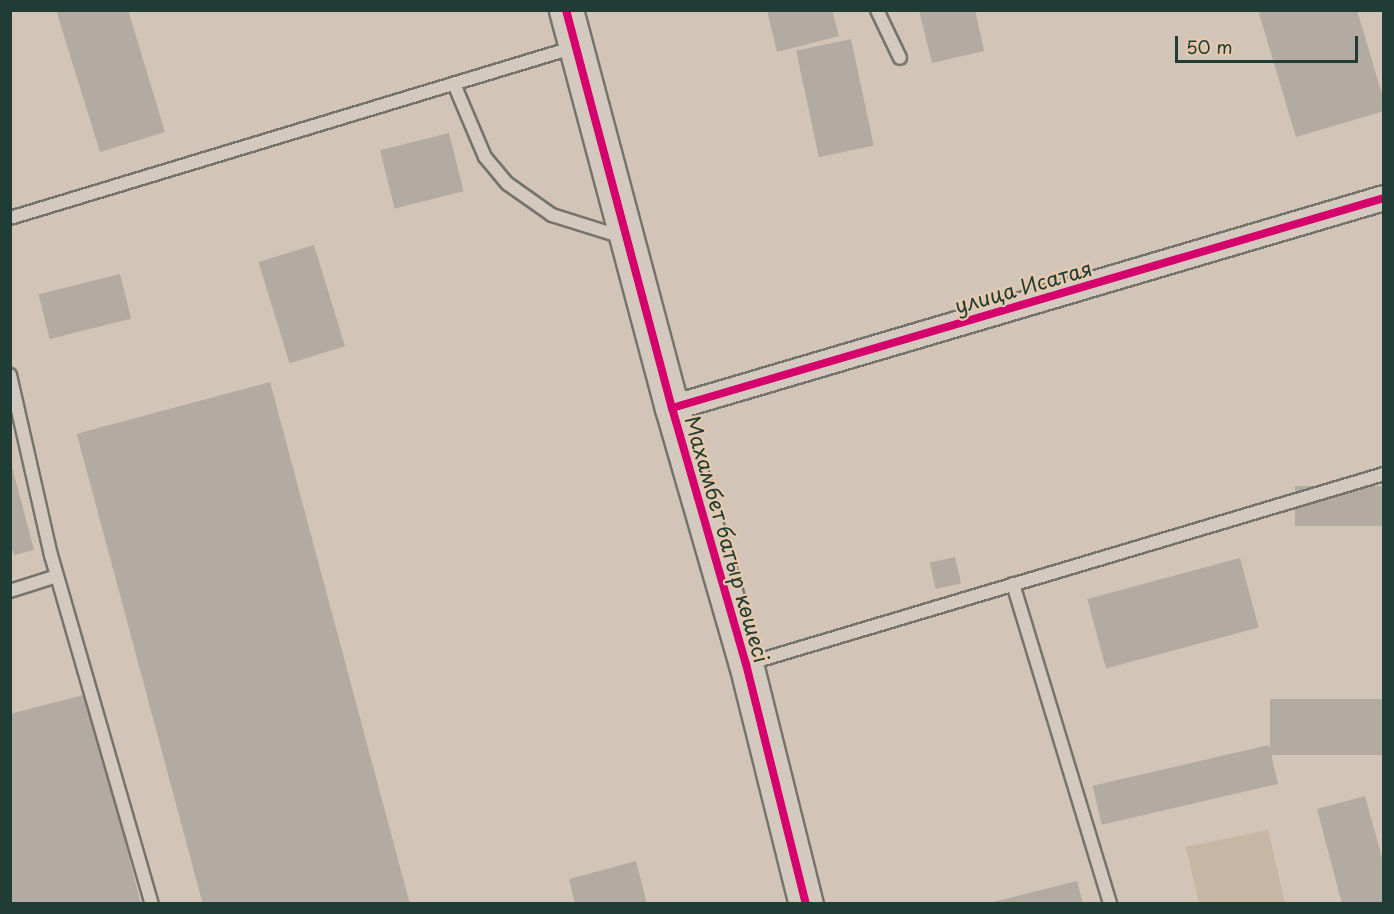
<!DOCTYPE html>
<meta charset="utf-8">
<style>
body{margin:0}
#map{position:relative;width:1394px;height:914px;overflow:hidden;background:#d2c4b6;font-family:"Playpen Sans",sans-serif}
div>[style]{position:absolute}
.green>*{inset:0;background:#c6b6a3}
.building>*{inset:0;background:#b3aba1;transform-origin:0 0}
.roads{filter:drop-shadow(2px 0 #75746c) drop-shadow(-2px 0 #75746c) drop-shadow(0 2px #75746c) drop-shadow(0 -2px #75746c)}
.lane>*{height:12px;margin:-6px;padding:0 6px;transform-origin:6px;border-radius:6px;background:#d4c9bf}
.street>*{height:24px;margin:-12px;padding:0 12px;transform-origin:12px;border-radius:12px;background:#d4c9bf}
.secondary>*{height:33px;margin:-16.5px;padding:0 16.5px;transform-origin:16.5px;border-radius:16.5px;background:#d4c9bf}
.cycleway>*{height:8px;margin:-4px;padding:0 4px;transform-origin:4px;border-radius:4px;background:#d6006c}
span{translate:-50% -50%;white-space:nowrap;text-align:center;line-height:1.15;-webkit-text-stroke:4.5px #e7caae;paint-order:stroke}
.street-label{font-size:21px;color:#1f3d34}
.frame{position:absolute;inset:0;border:12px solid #1f3d34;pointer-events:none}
.scale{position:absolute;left:1175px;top:36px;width:183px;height:27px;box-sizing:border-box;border:3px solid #1f3d34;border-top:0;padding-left:8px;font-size:18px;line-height:21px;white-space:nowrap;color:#1f3d34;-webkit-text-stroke:4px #e7caae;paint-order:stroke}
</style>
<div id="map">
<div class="green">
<i style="clip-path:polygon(1268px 830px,1285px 903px,1199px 903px,1186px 847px)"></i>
</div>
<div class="building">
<i style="clip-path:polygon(56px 10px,128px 10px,165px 132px,100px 152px)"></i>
<i style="clip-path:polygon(767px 10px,832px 10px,839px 36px,777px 52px)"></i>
<i style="clip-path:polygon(919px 10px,975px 10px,984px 51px,932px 63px)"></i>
<i style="clip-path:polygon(1258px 10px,1357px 10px,1384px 101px,1384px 111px,1296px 137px)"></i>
<i style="left:851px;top:39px;width:109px;height:56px;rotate:78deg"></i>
<i style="left:449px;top:133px;width:60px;height:71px;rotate:76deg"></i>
<i style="left:314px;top:245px;width:106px;height:58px;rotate:73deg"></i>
<i style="left:120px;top:274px;width:46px;height:84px;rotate:76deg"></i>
<i style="left:270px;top:382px;width:541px;height:200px;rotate:75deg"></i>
<i style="clip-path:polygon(11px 463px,34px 550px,14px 555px,10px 542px)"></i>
<i style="left:1384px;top:486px;width:40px;height:89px;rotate:90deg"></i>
<i style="left:955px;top:557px;width:27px;height:26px;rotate:77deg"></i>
<i style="left:1240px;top:558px;width:72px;height:158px;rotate:75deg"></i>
<i style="clip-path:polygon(87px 694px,141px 904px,10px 904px,10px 714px)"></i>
<i style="left:1384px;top:699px;width:56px;height:114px;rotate:90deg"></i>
<i style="left:1269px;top:745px;width:40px;height:181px;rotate:77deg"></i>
<i style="clip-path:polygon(1365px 796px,1384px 865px,1384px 904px,1342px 904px,1317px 809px)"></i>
<i style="clip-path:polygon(636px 861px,647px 904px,575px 904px,569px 879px)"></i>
<i style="clip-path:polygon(1077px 881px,1083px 904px,989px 904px,989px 903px)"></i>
</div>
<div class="roads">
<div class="lane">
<i style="left:877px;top:10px;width:53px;rotate:64.4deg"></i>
<i style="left:454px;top:84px;width:79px;rotate:67deg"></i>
<i style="left:485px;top:157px;width:35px;rotate:50deg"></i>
<i style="left:508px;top:184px;width:54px;rotate:35.2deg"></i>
<i style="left:552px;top:215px;width:73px;rotate:17.4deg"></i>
<i style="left:10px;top:218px;width:590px;rotate:-16.84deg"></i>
<i style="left:10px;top:375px;width:185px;rotate:77.2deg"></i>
<i style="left:51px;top:555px;width:363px;rotate:73.9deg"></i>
<i style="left:1013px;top:584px;width:334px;rotate:73.1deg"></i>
<i style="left:10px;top:591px;width:49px;rotate:-17.7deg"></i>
<i style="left:747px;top:664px;width:665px;rotate:-16.61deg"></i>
</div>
<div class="street">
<i style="left:672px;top:408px;width:742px;rotate:-16.43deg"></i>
</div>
<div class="secondary">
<i style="left:566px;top:10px;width:412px;rotate:75.1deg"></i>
<i style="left:672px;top:408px;width:266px;rotate:73.9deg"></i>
<i style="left:746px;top:664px;width:247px;rotate:76deg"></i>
</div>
</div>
<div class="cycleway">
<i style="left:566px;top:10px;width:412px;rotate:75.1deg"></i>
<i style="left:672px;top:408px;width:266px;rotate:73.9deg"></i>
<i style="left:746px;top:664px;width:247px;rotate:76deg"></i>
<i style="left:672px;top:408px;width:742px;rotate:-16.43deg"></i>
</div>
<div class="street-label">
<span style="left:1023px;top:286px;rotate:-16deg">улица Исатая</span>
<span style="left:728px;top:539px;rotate:74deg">Махамбет батыр көшесі</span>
</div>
<div class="frame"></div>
<div class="scale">50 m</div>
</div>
